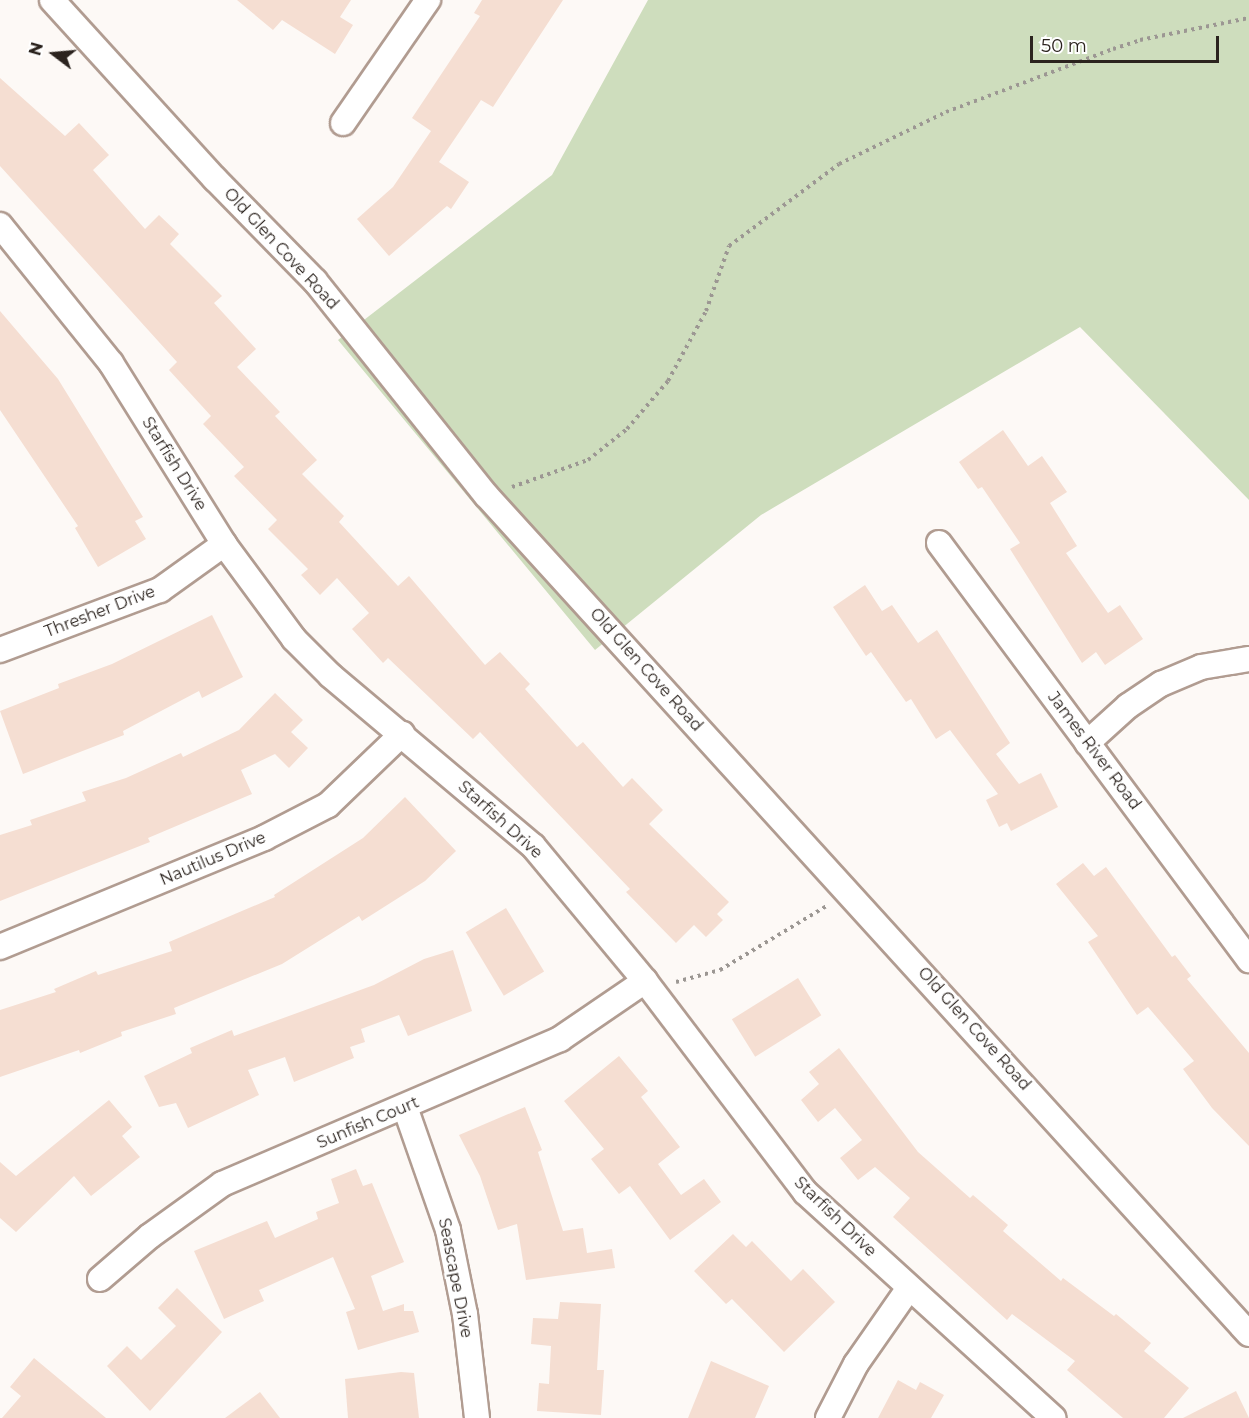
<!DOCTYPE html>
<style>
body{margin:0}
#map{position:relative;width:1249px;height:1418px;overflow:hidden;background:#fdf9f6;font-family:Montserrat,sans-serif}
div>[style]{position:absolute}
.green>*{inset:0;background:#ceddbd}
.building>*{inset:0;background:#f5ded2;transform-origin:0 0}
.path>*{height:4px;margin-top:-2px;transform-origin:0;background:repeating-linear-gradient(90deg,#9c9793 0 3px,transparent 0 7.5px)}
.roads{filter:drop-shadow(2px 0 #b19c91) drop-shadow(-2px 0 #b19c91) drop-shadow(0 2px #b19c91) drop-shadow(0 -2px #b19c91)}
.minor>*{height:24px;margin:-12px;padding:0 12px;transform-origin:12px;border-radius:12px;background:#fff}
span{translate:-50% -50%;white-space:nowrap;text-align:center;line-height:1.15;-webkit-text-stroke:4.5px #fff;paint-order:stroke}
.street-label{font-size:16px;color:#2b231e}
.north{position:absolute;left:24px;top:24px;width:60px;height:60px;-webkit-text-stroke:4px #fff;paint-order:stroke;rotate:286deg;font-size:16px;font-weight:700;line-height:24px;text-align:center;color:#2b231e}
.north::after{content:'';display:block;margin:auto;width:21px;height:27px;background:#2b231e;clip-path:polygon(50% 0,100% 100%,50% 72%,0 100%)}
.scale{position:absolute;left:1030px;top:36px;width:189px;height:27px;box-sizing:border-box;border:3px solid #2b231e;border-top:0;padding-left:8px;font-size:18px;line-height:21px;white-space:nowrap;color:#2b231e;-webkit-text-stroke:4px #fff;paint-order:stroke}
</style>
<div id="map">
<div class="green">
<i style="clip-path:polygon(648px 0,1249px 0,1249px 500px,1080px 327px,761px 515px,595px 650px,338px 340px,552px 175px)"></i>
</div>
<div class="building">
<i style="clip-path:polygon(237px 0,351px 0,340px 17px,353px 25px,335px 54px,282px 20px,273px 30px)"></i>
<i style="clip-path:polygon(482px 0,563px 0,493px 107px,481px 100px,439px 162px,469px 182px,451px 209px,447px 206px,389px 256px,357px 219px,393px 187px,431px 131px,412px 118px,480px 16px,474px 13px)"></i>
<i style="clip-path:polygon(0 78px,65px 136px,79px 123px,109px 155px,93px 170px,145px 229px,159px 215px,179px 234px,170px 244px,222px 296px,214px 303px,256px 349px,237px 367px,280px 412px,275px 416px,317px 460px,302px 474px,344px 516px,339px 522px,398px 586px,409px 576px,485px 665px,500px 652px,530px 684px,525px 689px,577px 747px,583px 742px,623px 787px,632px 778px,663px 810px,649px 824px,729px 902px,717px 914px,723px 920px,706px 937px,694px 925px,676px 943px,626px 892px,630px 889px,480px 732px,473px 739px,388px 658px,383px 663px,352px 629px,369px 613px,337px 578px,320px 595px,301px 575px,308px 569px,268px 529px,277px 520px,234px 476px,244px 467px,203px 424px,211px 416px,169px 370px,177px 362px,0 166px)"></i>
<i style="clip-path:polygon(0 311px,58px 379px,143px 517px,135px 521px,146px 539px,98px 567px,75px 528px,78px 526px,0 410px)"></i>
<i style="clip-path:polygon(1003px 430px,1028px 466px,1042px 456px,1067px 492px,1050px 503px,1077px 546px,1066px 553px,1108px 613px,1120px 605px,1143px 639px,1105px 665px,1096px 652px,1082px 663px,1010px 549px,1020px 543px,982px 487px,978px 489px,959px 462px)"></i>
<i style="clip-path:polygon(865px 585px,882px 611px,892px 605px,918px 643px,937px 630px,1010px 743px,996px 754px,1019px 784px,1041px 773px,1058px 807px,1011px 831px,1007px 823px,999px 827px,986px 800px,998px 794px,950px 730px,936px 739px,911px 699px,906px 702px,871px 652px,866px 656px,833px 607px)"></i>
<i style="clip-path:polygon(212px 615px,243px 677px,202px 698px,199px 691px,123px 731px,124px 735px,23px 774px,0 711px,59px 688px,58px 684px,112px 664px)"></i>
<i style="clip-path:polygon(275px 693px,303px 720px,291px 732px,308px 748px,289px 768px,275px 754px,241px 770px,252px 794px,148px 838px,150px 842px,0 901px,0 835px,32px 825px,30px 820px,86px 801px,82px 792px,126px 778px,181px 753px,183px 757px,239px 730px)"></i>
<i style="clip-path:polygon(405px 797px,456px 851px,425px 881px,362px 921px,359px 916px,282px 964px,174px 1008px,176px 1014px,121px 1032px,122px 1036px,80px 1053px,79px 1050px,0 1077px,0 1010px,56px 992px,54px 989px,96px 971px,98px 975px,172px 951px,169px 942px,275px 897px,274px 895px,363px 838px)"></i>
<i style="clip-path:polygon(1083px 863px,1094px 876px,1106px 867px,1172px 957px,1175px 955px,1191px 976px,1187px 979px,1249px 1053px,1249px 1146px,1212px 1108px,1183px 1069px,1194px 1061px,1148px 1007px,1137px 1015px,1088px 942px,1098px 936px,1056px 884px)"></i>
<i style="left:506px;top:908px;width:74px;height:47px;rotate:59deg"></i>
<i style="clip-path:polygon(453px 950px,472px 1011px,408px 1036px,399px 1015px,361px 1029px,365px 1042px,350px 1047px,354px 1058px,294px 1082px,285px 1057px,248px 1070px,259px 1095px,188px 1128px,176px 1103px,159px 1107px,144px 1076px,192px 1053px,190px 1048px,232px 1030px,234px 1036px,374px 985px,424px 959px)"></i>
<i style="left:798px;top:978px;width:44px;height:78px;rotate:58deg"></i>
<i style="clip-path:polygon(839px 1048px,918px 1152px,970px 1198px,973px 1195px,1008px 1225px,1003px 1231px,1061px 1281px,1063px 1278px,1114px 1316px,1116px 1314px,1151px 1343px,1144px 1351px,1189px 1388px,1164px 1418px,1123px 1418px,1067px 1370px,1075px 1361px,1012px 1314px,1007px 1320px,893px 1217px,910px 1198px,875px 1167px,858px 1180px,840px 1158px,862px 1140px,835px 1108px,818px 1122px,801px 1100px,819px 1084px,809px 1072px)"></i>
<i style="clip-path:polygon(619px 1056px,648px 1091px,641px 1097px,680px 1147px,658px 1164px,681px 1195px,704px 1179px,721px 1202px,670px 1240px,630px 1186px,619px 1194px,591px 1159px,604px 1149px,564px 1101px)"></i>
<i style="clip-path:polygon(109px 1100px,132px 1127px,122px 1136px,140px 1157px,91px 1196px,74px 1176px,16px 1232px,0 1218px,0 1162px,16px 1176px)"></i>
<i style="clip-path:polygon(525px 1107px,542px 1150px,538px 1152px,563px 1231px,583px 1228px,587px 1253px,612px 1249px,615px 1268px,526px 1280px,517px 1224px,498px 1230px,480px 1176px,459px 1135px)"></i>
<i style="clip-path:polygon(356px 1169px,363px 1186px,372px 1183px,404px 1262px,371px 1276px,383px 1311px,404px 1304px,404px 1311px,413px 1311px,419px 1332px,358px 1350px,346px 1312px,355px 1309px,333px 1257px,259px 1290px,264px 1301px,224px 1319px,194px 1251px,267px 1221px,275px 1238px,318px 1219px,316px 1212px,339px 1203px,331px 1179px)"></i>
<i style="clip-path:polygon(733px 1234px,746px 1247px,752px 1241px,791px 1281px,803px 1269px,835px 1302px,784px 1352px,732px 1299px,726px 1304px,694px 1271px)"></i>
<i style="clip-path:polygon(177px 1288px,222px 1332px,150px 1411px,107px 1366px,127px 1346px,141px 1360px,176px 1326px,158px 1308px)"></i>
<i style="clip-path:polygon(560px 1302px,601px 1304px,597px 1370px,604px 1370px,601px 1415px,537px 1411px,539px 1383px,549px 1384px,551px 1346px,531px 1344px,533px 1318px,558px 1319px)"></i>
<i style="clip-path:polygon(34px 1358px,106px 1418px,2px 1418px,21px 1396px,10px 1387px)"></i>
<i style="clip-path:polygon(711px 1361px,769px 1386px,755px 1418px,688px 1418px)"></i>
<i style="clip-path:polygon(401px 1372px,414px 1373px,419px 1418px,348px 1418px,345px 1379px)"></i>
<i style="clip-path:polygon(898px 1380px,916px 1390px,920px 1382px,944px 1395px,931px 1418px,878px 1418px)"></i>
<i style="clip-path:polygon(1236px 1391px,1249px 1418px,1183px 1418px)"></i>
<i style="clip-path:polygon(260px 1392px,280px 1418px,225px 1418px)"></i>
</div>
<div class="path">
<i style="left:512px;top:487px;width:81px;rotate:-19.6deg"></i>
<i style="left:588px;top:460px;width:50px;rotate:-38.5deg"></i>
<i style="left:627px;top:429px;width:63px;rotate:-49.5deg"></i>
<i style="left:668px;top:381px;width:80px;rotate:-61.5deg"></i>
<i style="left:706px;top:311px;width:69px;rotate:-70.5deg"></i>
<i style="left:729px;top:246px;width:137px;rotate:-36.7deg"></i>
<i style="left:839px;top:164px;width:119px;rotate:-25.9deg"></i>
<i style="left:946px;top:112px;width:178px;rotate:-20.7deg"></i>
<i style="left:1113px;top:49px;width:28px;rotate:-18deg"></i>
<i style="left:1140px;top:40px;width:111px;rotate:-11.4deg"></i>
<i style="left:676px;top:982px;width:46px;rotate:-15.3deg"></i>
<i style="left:720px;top:970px;width:126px;rotate:-31deg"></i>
</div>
<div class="roads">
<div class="minor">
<i style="left:52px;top:0;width:242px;rotate:47.7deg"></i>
<i style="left:215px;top:179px;width:143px;rotate:45.6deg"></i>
<i style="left:315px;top:281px;width:274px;rotate:51.4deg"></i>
<i style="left:486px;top:495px;width:1134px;rotate:47.72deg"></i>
<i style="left:343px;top:123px;width:150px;rotate:-55.4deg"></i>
<i style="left:0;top:225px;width:177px;rotate:51.2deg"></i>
<i style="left:111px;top:363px;width:213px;rotate:58deg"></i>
<i style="left:224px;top:544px;width:118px;rotate:53.6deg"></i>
<i style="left:294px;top:639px;width:52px;rotate:45deg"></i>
<i style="left:331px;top:676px;width:264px;rotate:40.1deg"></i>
<i style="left:533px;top:846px;width:175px;rotate:50.3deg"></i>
<i style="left:645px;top:981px;width:265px;rotate:52.8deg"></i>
<i style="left:805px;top:1192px;width:336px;rotate:42.3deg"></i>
<i style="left:939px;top:543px;width:520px;rotate:53.37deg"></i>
<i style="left:0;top:650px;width:171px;rotate:-20.6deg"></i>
<i style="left:160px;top:590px;width:79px;rotate:-35.7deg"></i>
<i style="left:1087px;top:743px;width:55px;rotate:-42.1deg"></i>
<i style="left:1128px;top:706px;width:40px;rotate:-34deg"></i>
<i style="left:1161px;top:684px;width:43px;rotate:-23deg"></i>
<i style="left:1201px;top:667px;width:49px;rotate:-9.5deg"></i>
<i style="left:0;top:947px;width:286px;rotate:-22.4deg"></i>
<i style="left:264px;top:838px;width:72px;rotate:-27.3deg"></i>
<i style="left:328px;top:805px;width:103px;rotate:-43.8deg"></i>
<i style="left:405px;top:1107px;width:130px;rotate:70.7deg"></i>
<i style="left:448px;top:1230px;width:86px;rotate:78.6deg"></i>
<i style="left:465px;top:1314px;width:105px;rotate:83.4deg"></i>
<i style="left:100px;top:1279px;width:66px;rotate:-40.7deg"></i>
<i style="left:150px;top:1236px;width:89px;rotate:-35.8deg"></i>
<i style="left:222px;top:1184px;width:368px;rotate:-23.2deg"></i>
<i style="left:560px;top:1039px;width:103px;rotate:-34.3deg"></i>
<i style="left:828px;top:1418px;width:61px;rotate:-62.6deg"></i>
<i style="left:856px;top:1364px;width:93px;rotate:-55.1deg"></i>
</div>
</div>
<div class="street-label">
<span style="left:281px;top:249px;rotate:47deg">Old Glen Cove Road</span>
<span style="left:174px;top:464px;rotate:58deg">Starfish Drive</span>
<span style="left:100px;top:612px;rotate:-21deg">Thresher Drive</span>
<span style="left:646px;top:670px;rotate:48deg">Old Glen Cove Road</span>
<span style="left:1094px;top:751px;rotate:53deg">James River Road</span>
<span style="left:500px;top:820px;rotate:42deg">Starfish Drive</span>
<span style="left:213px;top:859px;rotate:-23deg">Nautilus Drive</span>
<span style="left:974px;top:1029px;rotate:48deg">Old Glen Cove Road</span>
<span style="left:368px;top:1123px;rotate:-23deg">Sunfish Court</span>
<span style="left:835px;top:1217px;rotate:44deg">Starfish Drive</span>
<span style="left:455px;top:1278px;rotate:79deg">Seascape Drive</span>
</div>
<div class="north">N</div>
<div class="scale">50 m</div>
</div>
